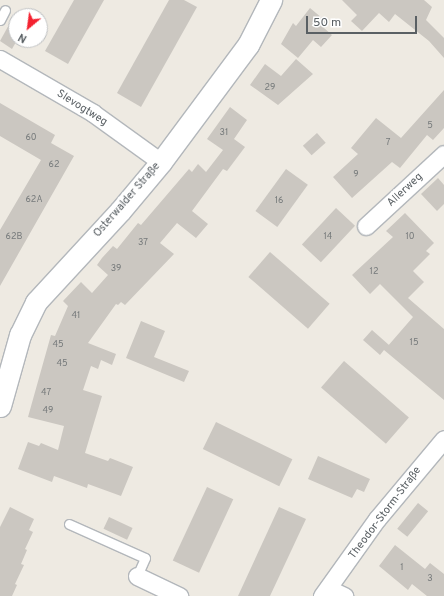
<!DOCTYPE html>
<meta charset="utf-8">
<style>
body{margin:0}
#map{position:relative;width:444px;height:596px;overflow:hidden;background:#eeeae2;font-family:Overpass,sans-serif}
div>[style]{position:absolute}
.building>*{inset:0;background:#cbc7c1;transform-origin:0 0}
.roads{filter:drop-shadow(1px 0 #b3b7bb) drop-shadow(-1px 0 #b3b7bb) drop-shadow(0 1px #b3b7bb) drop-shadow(0 -1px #b3b7bb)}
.service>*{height:9px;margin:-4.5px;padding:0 4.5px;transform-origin:4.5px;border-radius:4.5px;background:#fff}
.minor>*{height:17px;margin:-8.5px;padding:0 8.5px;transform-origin:8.5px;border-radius:8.5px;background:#fff}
.tertiary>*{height:21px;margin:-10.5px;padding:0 10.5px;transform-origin:10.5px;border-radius:10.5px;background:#fff}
span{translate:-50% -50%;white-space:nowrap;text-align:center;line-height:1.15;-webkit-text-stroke:4px #fff;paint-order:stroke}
.number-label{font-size:9px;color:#767a7b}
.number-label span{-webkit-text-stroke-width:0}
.street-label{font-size:11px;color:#5a6064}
.north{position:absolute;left:8px;top:8px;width:40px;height:40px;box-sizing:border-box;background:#fff;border:1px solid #bdbfc1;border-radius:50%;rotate:209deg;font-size:11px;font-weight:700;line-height:16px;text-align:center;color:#5a6064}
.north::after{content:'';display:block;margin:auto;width:14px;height:18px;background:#f42230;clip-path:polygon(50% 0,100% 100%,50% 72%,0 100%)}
.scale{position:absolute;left:306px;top:16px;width:111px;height:18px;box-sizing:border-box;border:2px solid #5a6064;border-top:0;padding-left:5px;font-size:12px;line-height:14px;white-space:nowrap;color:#5a6064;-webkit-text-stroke:3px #fff;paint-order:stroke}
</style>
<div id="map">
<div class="building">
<i style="clip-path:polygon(74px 0,104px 0,68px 64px,45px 51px)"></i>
<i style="clip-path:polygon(169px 0,184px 0,197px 7px,141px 107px,117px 93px)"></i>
<i style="clip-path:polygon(342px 0,424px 0,432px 7px,426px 20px,444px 38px,444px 58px,429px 41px,395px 14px,389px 22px,379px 13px,362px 31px,351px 21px,357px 15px)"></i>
<i style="clip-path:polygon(310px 8px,328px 23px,324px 28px,332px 35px,321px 47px,313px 40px,298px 58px,281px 44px,293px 23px,296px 26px)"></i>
<i style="clip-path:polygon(16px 12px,16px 42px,12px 49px,0 41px)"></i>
<i style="clip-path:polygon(296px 59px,313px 74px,278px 105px,250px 85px,265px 64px,281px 76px)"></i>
<i style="clip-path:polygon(444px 90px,444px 128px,433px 140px,427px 135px,400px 168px,392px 162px,352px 198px,333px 177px,358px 154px,351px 148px,376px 118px,401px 138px)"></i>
<i style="clip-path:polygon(0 103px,55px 135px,51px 143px,74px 156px,0 286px,0 230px,41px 160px,0 136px)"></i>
<i style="clip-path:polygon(230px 107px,247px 120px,234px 139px,245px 147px,227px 171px,223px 169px,192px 211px,208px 224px,196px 238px,177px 223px,160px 243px,174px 254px,125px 305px,121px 302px,118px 305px,116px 304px,88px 343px,116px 354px,112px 365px,101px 360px,98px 369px,91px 366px,83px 390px,102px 396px,85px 453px,108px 461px,110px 458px,133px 467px,121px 496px,88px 484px,87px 488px,54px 476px,52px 482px,18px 469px,28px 442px,39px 446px,41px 443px,58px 450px,64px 426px,28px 417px,51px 335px,55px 336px,68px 306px,63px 301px,81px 282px,92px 293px,108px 275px,97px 265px,102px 258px,113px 246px,117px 249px,138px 223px,141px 225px,189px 169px,192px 172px,198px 164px,206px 172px,223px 150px,207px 139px)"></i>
<i style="left:317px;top:133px;width:13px;height:19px;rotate:48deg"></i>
<i style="left:286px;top:169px;width:27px;height:52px;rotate:36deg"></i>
<i style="clip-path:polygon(438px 178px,444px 185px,444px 204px,437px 211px,421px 194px)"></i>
<i style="left:336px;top:208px;width:26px;height:50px;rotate:43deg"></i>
<i style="clip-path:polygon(405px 213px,434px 243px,426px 251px,430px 254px,413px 271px,424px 282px,408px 298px,444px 329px,444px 400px,384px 350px,380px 355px,363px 340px,372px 330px,389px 345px,387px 347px,413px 317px,380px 284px,370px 294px,352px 275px,393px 237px,386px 231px)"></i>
<i style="left:270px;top:252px;width:79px;height:33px;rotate:41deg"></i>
<i style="clip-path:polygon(141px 321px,165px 331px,154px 357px,189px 371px,184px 382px,126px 358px)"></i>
<i style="left:344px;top:361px;width:86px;height:35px;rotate:41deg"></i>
<i style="left:216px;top:422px;width:85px;height:30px;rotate:26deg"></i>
<i style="clip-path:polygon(318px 456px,370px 479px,364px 492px,357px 489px,352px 498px,308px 479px)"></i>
<i style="left:207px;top:487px;width:29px;height:81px;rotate:25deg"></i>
<i style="left:418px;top:503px;width:13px;height:33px;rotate:39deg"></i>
<i style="clip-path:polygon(10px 507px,34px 519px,29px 530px,33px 532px,25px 549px,27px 550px,21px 564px,24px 565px,15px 584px,17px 585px,12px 596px,0 596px,0 527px)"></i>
<i style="clip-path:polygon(279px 507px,306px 519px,270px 596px,238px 596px)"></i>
<i style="left:109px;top:517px;width:26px;height:13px;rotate:25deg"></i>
<i style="clip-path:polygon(395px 545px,425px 569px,430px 563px,444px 574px,444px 596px,427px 596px,412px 584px,408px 590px,379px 566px)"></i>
</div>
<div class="roads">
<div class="service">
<i style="left:0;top:20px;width:11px;rotate:-63deg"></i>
<i style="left:69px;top:524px;width:83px;rotate:24.1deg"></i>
<i style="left:145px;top:558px;width:20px;rotate:114deg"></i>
</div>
<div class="minor">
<i style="left:0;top:59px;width:108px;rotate:30.1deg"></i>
<i style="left:93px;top:113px;width:84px;rotate:35.8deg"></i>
<i style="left:366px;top:226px;width:106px;rotate:-42.7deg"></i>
<i style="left:137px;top:576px;width:47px;rotate:25.5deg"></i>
<i style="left:329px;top:589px;width:17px;rotate:25deg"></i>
<i style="left:322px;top:596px;width:95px;rotate:-54.5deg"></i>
<i style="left:377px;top:519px;width:104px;rotate:-50.1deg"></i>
</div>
<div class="tertiary">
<i style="left:0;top:406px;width:74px;rotate:-74.3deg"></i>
<i style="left:20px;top:335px;width:37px;rotate:-64deg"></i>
<i style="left:36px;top:302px;width:124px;rotate:-47.3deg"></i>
<i style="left:120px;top:211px;width:64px;rotate:-50.1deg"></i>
<i style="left:161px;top:162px;width:146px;rotate:-53.4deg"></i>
<i style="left:248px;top:45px;width:51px;rotate:-62.9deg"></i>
</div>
</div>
<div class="number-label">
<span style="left:270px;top:88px">29</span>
<span style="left:430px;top:126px">5</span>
<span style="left:224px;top:133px">31</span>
<span style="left:31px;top:138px">60</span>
<span style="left:388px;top:143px">7</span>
<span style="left:54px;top:165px">62</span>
<span style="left:356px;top:175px">9</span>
<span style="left:34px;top:200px">62A</span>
<span style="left:279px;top:201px">16</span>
<span style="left:14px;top:237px">62B</span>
<span style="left:328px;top:237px">14</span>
<span style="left:410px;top:237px">10</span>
<span style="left:143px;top:243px">37</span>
<span style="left:116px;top:269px">39</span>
<span style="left:374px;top:272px">12</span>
<span style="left:76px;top:316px">41</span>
<span style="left:414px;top:343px">15</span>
<span style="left:58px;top:345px">45</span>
<span style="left:62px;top:364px">45</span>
<span style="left:46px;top:393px">47</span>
<span style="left:48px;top:411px">49</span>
<span style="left:402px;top:568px">1</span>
<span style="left:430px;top:579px">3</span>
</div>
<div class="street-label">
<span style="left:82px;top:108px;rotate:32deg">Slevogtweg</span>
<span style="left:405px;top:190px;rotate:-43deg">Allerweg</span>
<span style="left:127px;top:200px;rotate:-49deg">Osterwalder Straße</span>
<span style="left:385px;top:513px;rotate:-53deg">Theodor-Storm-Straße</span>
</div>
<div class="north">N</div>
<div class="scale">50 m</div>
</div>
